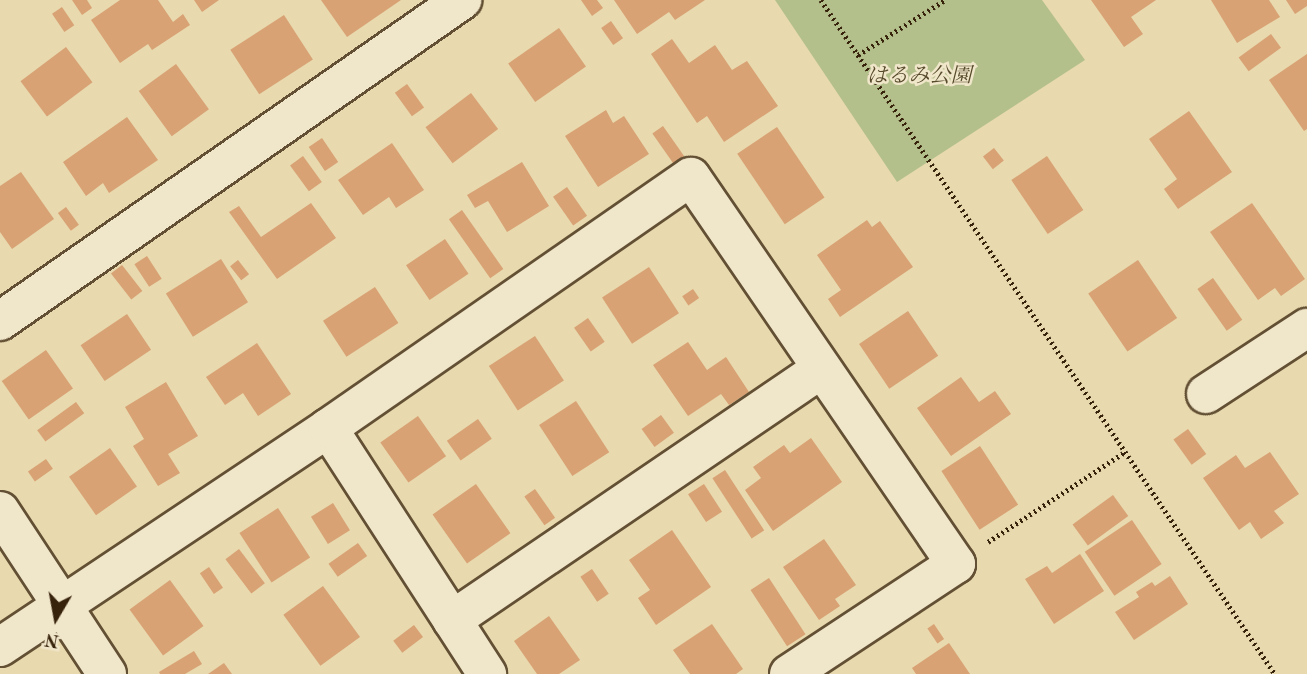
<!DOCTYPE html>
<meta charset="utf-8">
<style>
body{margin:0}
#map{position:relative;width:1307px;height:674px;overflow:hidden;background:#e8d9ae;font-family:"Old Standard TT","Noto Serif JP",serif}
div>[style]{position:absolute}
.green>*{inset:0;background:#b4c08c}
.building>*{inset:0;background:#d8a274;transform-origin:0 0}
.path>*{height:4.5px;margin-top:-2.25px;transform-origin:0;background:repeating-linear-gradient(90deg,#37220b 0 2px,transparent 0 5.5px)}
.roads{filter:drop-shadow(2px 0 #635034) drop-shadow(-2px 0 #635034) drop-shadow(0 2px #635034) drop-shadow(0 -2px #635034)}
.minor>*{height:38px;margin:-19px;padding:0 19px;transform-origin:19px;border-radius:19px;background:#f0e6ca}
span{translate:-50% -50%;white-space:nowrap;text-align:center;line-height:1.15;-webkit-text-stroke:5px #f0e6ca;paint-order:stroke}
.park-label{font-size:21px;color:#564a2b;font-style:italic}
.north{position:absolute;left:21px;top:583px;width:70px;height:70px;-webkit-text-stroke:5px #f0e6ca;paint-order:stroke;rotate:190deg;font-size:19px;font-weight:700;line-height:28px;text-align:center;color:#37220b}
.north::after{content:'';display:block;margin:auto;width:24px;height:32px;background:#37220b;clip-path:polygon(50% 0,100% 100%,50% 72%,0 100%)}
</style>
<div id="map">
<div class="green">
<i style="clip-path:polygon(775px 0,1042px 0,1085px 60px,897px 182px)"></i>
</div>
<div class="building">
<i style="clip-path:polygon(72px 0,87px 0,92px 8px,82px 15px)"></i>
<i style="clip-path:polygon(120px 0,158px 0,173px 22px,183px 14px,190px 25px,152px 50px,148px 44px,120px 63px,91px 20px)"></i>
<i style="clip-path:polygon(194px 0,219px 0,202px 12px)"></i>
<i style="clip-path:polygon(321px 0,401px 0,347px 37px)"></i>
<i style="clip-path:polygon(581px 0,597px 0,603px 8px,592px 16px)"></i>
<i style="clip-path:polygon(614px 0,705px 0,675px 20px,669px 12px,637px 34px)"></i>
<i style="clip-path:polygon(1091px 0,1156px 0,1131px 17px,1143px 34px,1124px 47px)"></i>
<i style="clip-path:polygon(1211px 0,1269px 0,1280px 17px,1237px 43px)"></i>
<i style="clip-path:polygon(1286px 0,1307px 0,1307px 6px,1295px 14px)"></i>
<i style="left:62px;top:7px;width:22px;height:12px;rotate:56deg"></i>
<i style="left:284px;top:15px;width:53px;height:64px;rotate:57deg"></i>
<i style="left:611px;top:21px;width:21px;height:12px;rotate:55deg"></i>
<i style="left:559px;top:28px;width:47px;height:62px;rotate:55deg"></i>
<i style="left:1271px;top:34px;width:17px;height:40px;rotate:54deg"></i>
<i style="clip-path:polygon(672px 39px,689px 63px,715px 45px,732px 70px,747px 61px,778px 106px,724px 142px,707px 116px,697px 123px,651px 54px)"></i>
<i style="left:66px;top:47px;width:44px;height:57px;rotate:53deg"></i>
<i style="clip-path:polygon(1307px 54px,1307px 129px,1304px 131px,1269px 80px)"></i>
<i style="left:176px;top:64px;width:56px;height:46px;rotate:54deg"></i>
<i style="left:407px;top:84px;width:29px;height:15px;rotate:54deg"></i>
<i style="left:471px;top:93px;width:45px;height:57px;rotate:53deg"></i>
<i style="clip-path:polygon(606px 110px,613px 123px,624px 116px,649px 154px,598px 187px,565px 136px)"></i>
<i style="clip-path:polygon(1189px 111px,1232px 172px,1178px 209px,1164px 189px,1177px 179px,1149px 139px)"></i>
<i style="clip-path:polygon(127px 117px,158px 160px,109px 193px,103px 183px,86px 196px,63px 162px)"></i>
<i style="left:663px;top:126px;width:37px;height:13px;rotate:55deg"></i>
<i style="left:777px;top:127px;width:85px;height:48px;rotate:56deg"></i>
<i style="left:322px;top:138px;width:29px;height:16px;rotate:56deg"></i>
<i style="clip-path:polygon(392px 143px,424px 190px,396px 208px,389px 197px,363px 215px,338px 180px)"></i>
<i style="left:994px;top:148px;width:16px;height:14px;rotate:52deg"></i>
<i style="left:303px;top:156px;width:32px;height:16px;rotate:54deg"></i>
<i style="left:1047px;top:156px;width:65px;height:43px;rotate:56deg"></i>
<i style="clip-path:polygon(522px 162px,549px 206px,507px 232px,488px 201px,475px 208px,467px 195px)"></i>
<i style="clip-path:polygon(21px 172px,54px 219px,12px 249px,0 232px,0 186px)"></i>
<i style="left:567px;top:187px;width:35px;height:17px;rotate:55deg"></i>
<i style="clip-path:polygon(311px 203px,336px 238px,277px 279px,229px 212px,239px 206px,261px 237px)"></i>
<i style="clip-path:polygon(1252px 203px,1305px 279px,1281px 296px,1275px 288px,1258px 300px,1210px 232px)"></i>
<i style="left:66px;top:207px;width:22px;height:10px;rotate:54deg"></i>
<i style="left:462px;top:210px;width:72px;height:16px;rotate:55deg"></i>
<i style="clip-path:polygon(867px 220px,872px 227px,880px 221px,913px 267px,840px 317px,828px 299px,841px 290px,817px 255px)"></i>
<i style="left:445px;top:239px;width:42px;height:47px;rotate:56deg"></i>
<i style="left:147px;top:256px;width:27px;height:15px;rotate:57deg"></i>
<i style="left:221px;top:259px;width:51px;height:65px;rotate:58deg"></i>
<i style="left:238px;top:260px;width:18px;height:10px;rotate:52deg"></i>
<i style="left:1138px;top:260px;width:70px;height:60px;rotate:56deg"></i>
<i style="left:122px;top:265px;width:33px;height:14px;rotate:52deg"></i>
<i style="left:649px;top:267px;width:55px;height:56px;rotate:57deg"></i>
<i style="left:1213px;top:278px;width:51px;height:19px;rotate:55deg"></i>
<i style="left:375px;top:287px;width:43px;height:62px;rotate:57deg"></i>
<i style="left:693px;top:289px;width:11px;height:13px;rotate:56deg"></i>
<i style="left:908px;top:311px;width:54px;height:59px;rotate:56deg"></i>
<i style="left:127px;top:314px;width:43px;height:56px;rotate:56deg"></i>
<i style="left:588px;top:318px;width:29px;height:17px;rotate:55deg"></i>
<i style="left:535px;top:336px;width:53px;height:55px;rotate:57deg"></i>
<i style="clip-path:polygon(688px 342px,707px 370px,726px 357px,749px 392px,729px 405px,721px 394px,688px 416px,653px 365px)"></i>
<i style="clip-path:polygon(257px 343px,291px 394px,258px 416px,243px 393px,225px 405px,206px 377px)"></i>
<i style="left:46px;top:350px;width:47px;height:54px;rotate:55deg"></i>
<i style="clip-path:polygon(961px 377px,979px 402px,995px 391px,1011px 414px,951px 456px,917px 408px)"></i>
<i style="clip-path:polygon(166px 382px,198px 436px,168px 454px,180px 473px,158px 486px,133px 446px,144px 439px,125px 407px)"></i>
<i style="left:576px;top:401px;width:61px;height:44px;rotate:57deg"></i>
<i style="left:76px;top:402px;width:14px;height:48px;rotate:54deg"></i>
<i style="left:661px;top:415px;width:22px;height:24px;rotate:54deg"></i>
<i style="left:418px;top:416px;width:49px;height:46px;rotate:55deg"></i>
<i style="left:478px;top:419px;width:24px;height:38px;rotate:55deg"></i>
<i style="left:1188px;top:429px;width:31px;height:18px;rotate:54deg"></i>
<i style="clip-path:polygon(811px 438px,842px 482px,773px 531px,745px 490px,761px 478px,753px 467px,784px 445px,790px 453px)"></i>
<i style="left:980px;top:446px;width:70px;height:46px;rotate:57deg"></i>
<i style="left:110px;top:448px;width:47px;height:50px;rotate:55deg"></i>
<i style="clip-path:polygon(1270px 452px,1299px 494px,1274px 511px,1284px 523px,1261px 539px,1250px 522px,1239px 530px,1203px 478px,1236px 455px,1245px 468px)"></i>
<i style="left:46px;top:459px;width:12px;height:22px;rotate:55deg"></i>
<i style="left:725px;top:470px;width:72px;height:15px;rotate:57deg"></i>
<i style="left:476px;top:484px;width:60px;height:53px;rotate:55deg"></i>
<i style="left:704px;top:484px;width:33px;height:19px;rotate:57deg"></i>
<i style="left:535px;top:489px;width:35px;height:13px;rotate:55deg"></i>
<i style="left:1113px;top:495px;width:26px;height:50px;rotate:54deg"></i>
<i style="left:333px;top:503px;width:32px;height:26px;rotate:58deg"></i>
<i style="left:278px;top:508px;width:59px;height:46px;rotate:57deg"></i>
<i style="left:1132px;top:520px;width:53px;height:57px;rotate:56deg"></i>
<i style="clip-path:polygon(672px 530px,711px 587px,656px 625px,638px 598px,650px 590px,629px 560px)"></i>
<i style="clip-path:polygon(824px 539px,856px 585px,835px 599px,840px 606px,819px 620px,783px 567px)"></i>
<i style="left:358px;top:543px;width:16px;height:36px;rotate:55deg"></i>
<i style="left:239px;top:549px;width:43px;height:17px;rotate:53deg"></i>
<i style="clip-path:polygon(1080px 554px,1104px 591px,1054px 624px,1025px 579px,1047px 566px,1052px 573px)"></i>
<i style="left:209px;top:567px;width:25px;height:11px;rotate:56deg"></i>
<i style="left:592px;top:569px;width:30px;height:14px;rotate:56deg"></i>
<i style="clip-path:polygon(1170px 576px,1188px 604px,1134px 640px,1115px 612px,1139px 597px,1136px 592px,1152px 582px,1155px 586px)"></i>
<i style="left:769px;top:578px;width:67px;height:22px;rotate:57deg"></i>
<i style="left:170px;top:580px;width:57px;height:50px;rotate:54deg"></i>
<i style="left:323px;top:586px;width:63px;height:49px;rotate:54deg"></i>
<i style="clip-path:polygon(549px 616px,580px 660px,559px 674px,537px 674px,514px 641px)"></i>
<i style="clip-path:polygon(712px 624px,743px 669px,736px 674px,690px 674px,673px 650px)"></i>
<i style="left:934px;top:624px;width:18px;height:8px;rotate:56deg"></i>
<i style="left:414px;top:625px;width:15px;height:26px;rotate:53deg"></i>
<i style="clip-path:polygon(949px 643px,970px 674px,916px 674px,912px 668px)"></i>
<i style="clip-path:polygon(194px 651px,202px 664px,185px 674px,160px 674px,159px 672px)"></i>
<i style="clip-path:polygon(224px 663px,232px 674px,208px 674px)"></i>
</div>
<div class="path">
<i style="left:821px;top:0;width:813px;rotate:56.04deg"></i>
<i style="left:858px;top:55px;width:103px;rotate:-32.3deg"></i>
<i style="left:988px;top:542px;width:164px;rotate:-33.3deg"></i>
</div>
<div class="roads">
<div class="minor">
<i style="left:0;top:321px;width:563px;rotate:-34.79deg"></i>
<i style="left:1206px;top:394px;width:121px;rotate:-33.2deg"></i>
<i style="left:328px;top:428px;width:293px;rotate:57.1deg"></i>
<i style="left:0;top:511px;width:195px;rotate:56.7deg"></i>
<i style="left:452px;top:620px;width:447px;rotate:-34.2deg"></i>
<i style="left:0;top:647px;width:394px;rotate:-33.7deg"></i>
<i style="left:328px;top:428px;width:441px;rotate:-34.7deg"></i>
<i style="left:691px;top:177px;width:469px;rotate:55.6deg"></i>
<i style="left:956px;top:564px;width:200px;rotate:146.6deg"></i>
</div>
</div>
<div class="park-label">
<span style="left:919px;top:77px">はるみ公園</span>
</div>
<div class="north">N</div>
</div>
